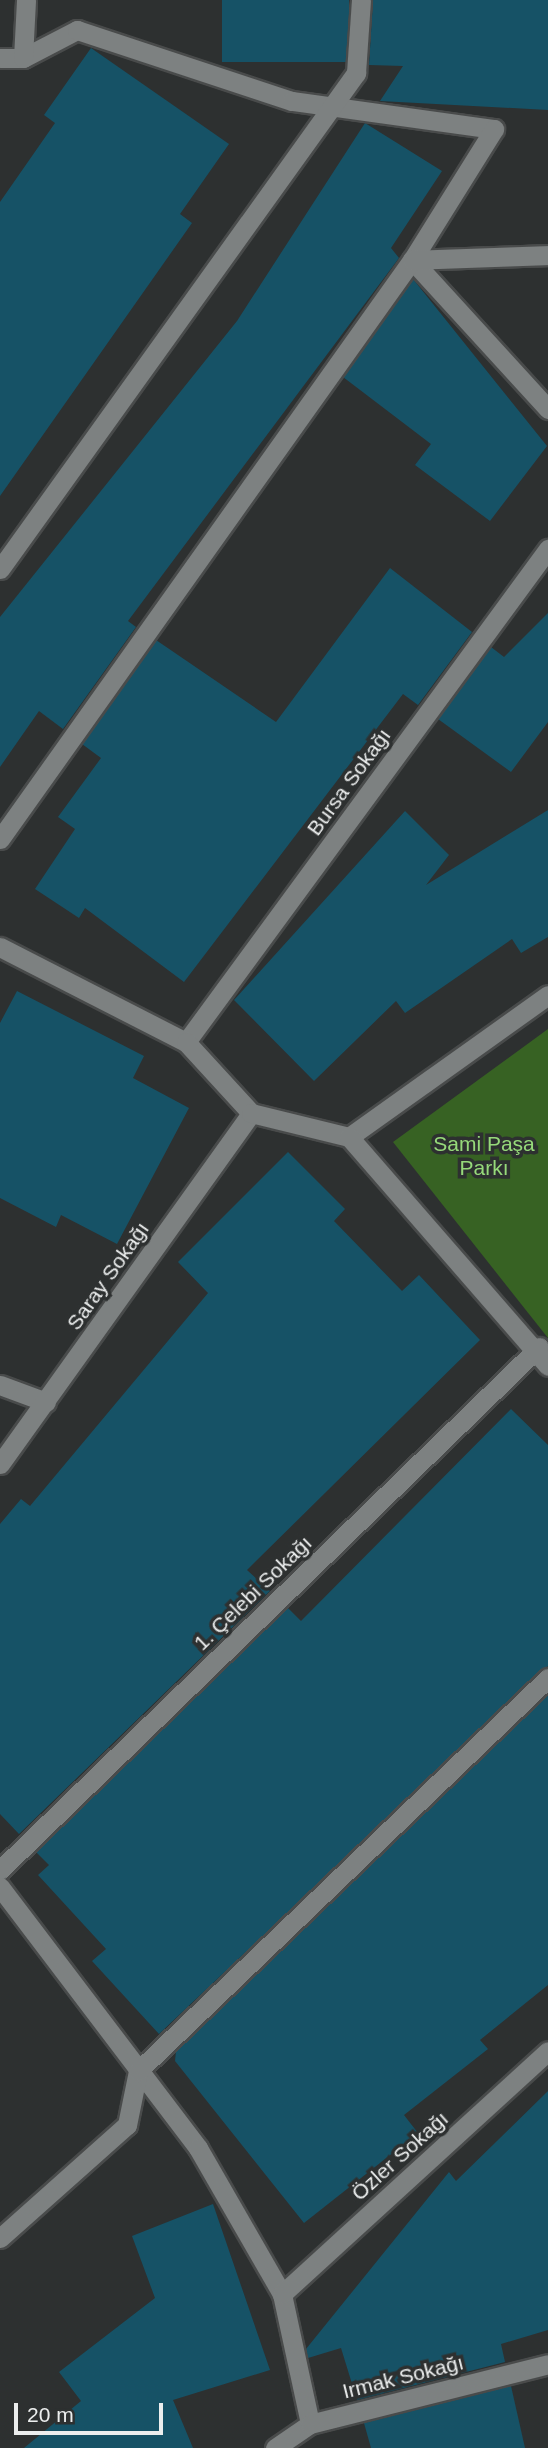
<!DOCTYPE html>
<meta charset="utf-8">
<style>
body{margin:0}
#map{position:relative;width:548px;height:2448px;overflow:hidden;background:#2d3030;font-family:Helvetica,sans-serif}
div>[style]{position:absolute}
.green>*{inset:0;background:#376223}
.building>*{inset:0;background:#165266;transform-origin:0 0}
.roads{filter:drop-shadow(2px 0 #494b4b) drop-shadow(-2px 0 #494b4b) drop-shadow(0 2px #494b4b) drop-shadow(0 -2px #494b4b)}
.minor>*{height:19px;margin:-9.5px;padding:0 9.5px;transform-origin:9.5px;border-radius:9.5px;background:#7d8181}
.tertiary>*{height:19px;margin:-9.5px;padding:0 9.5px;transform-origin:9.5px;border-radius:9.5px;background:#7d8181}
span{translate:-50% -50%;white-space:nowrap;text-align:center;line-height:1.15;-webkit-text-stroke:7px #2d3030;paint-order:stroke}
.street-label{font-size:21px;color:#eceeee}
.park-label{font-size:21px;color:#96d97a}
.scale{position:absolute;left:14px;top:2403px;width:149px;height:32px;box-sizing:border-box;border:4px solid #eceeee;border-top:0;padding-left:9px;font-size:21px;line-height:24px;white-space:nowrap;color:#eceeee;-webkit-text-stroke:5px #2d3030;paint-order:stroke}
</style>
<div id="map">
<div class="green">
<i style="clip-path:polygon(548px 1029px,548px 1338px,393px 1142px)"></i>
</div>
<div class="building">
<i style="left:222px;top:0;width:127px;height:62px"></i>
<i style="clip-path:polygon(373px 0,548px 0,548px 110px,380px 101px,403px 66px,369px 65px)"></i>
<i style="clip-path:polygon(91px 48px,229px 144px,180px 214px,192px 223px,0 496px,0 202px,55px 123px,44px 115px)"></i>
<i style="clip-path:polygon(365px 123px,442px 171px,391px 248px,399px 258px,128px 621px,136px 627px,63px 729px,39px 711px,0 767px,0 617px,237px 321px)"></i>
<i style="clip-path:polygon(413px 279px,547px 446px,490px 521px,415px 465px,431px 444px,343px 377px)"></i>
<i style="clip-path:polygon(390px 568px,472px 632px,418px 705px,403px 694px,184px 982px,85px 908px,79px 918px,35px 889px,75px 829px,58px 817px,101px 758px,82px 744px,156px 640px,276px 722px)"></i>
<i style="clip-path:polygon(548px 613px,548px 722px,511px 772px,438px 719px,491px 647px,504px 657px)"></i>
<i style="clip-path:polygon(548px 810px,548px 937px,521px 953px,512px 939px,405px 1013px,396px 1001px,314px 1081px,234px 1000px,405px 811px,449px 855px,426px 885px)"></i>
<i style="clip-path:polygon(17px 991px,144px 1056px,133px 1078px,189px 1108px,117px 1244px,61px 1215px,56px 1227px,0 1198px,0 1023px)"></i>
<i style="clip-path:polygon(288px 1152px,345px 1209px,334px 1221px,402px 1291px,419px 1275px,480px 1340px,247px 1570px,270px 1591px,19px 1834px,0 1814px,0 1524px,21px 1499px,30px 1506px,208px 1293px,178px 1262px)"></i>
<i style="clip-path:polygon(511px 1409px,548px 1445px,548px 1666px,159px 2034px,92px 1961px,106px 1949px,38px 1875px,49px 1865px,36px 1852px,288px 1608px,301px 1621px)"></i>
<i style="clip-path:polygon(548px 1695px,548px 1985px,480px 2040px,488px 2049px,404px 2115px,418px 2133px,304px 2223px,175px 2061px,176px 2051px)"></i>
<i style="clip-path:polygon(548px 2091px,548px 2330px,501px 2344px,505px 2362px,357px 2400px,341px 2348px,308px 2358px,306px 2349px,449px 2172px,456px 2181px)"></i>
<i style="clip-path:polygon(213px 2204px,270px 2370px,173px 2400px,193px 2448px,24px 2448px,81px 2401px,59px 2372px,155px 2298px,132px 2236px)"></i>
<i style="clip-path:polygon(511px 2386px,525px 2448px,371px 2448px,364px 2423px)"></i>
</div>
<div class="roads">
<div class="minor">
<i style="left:0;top:58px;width:23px"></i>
<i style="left:23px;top:58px;width:61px;rotate:-27.4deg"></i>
<i style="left:77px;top:30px;width:226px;rotate:18.3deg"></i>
<i style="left:292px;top:101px;width:204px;rotate:7.9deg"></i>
<i style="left:494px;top:129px;width:155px;rotate:122deg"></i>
<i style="left:412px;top:260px;width:202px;rotate:47.6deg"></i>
<i style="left:23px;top:58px;width:58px;rotate:-87deg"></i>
<i style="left:0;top:569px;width:611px;rotate:-54.33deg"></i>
<i style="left:356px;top:73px;width:73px;rotate:-86.1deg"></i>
<i style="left:0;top:839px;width:711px;rotate:-54.57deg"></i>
<i style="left:412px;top:260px;width:136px;rotate:-2.1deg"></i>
<i style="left:186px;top:1042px;width:612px;rotate:-53.71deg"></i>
<i style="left:349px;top:1137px;width:244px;rotate:-35.5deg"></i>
<i style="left:0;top:1385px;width:49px;rotate:20.3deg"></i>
<i style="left:0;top:1464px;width:432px;rotate:-54.4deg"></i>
<i style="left:0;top:1870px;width:751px;rotate:-44.14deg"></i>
<i style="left:0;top:1887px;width:328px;rotate:52.8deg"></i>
<i style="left:198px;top:2148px;width:168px;rotate:60.1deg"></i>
<i style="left:282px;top:2294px;width:133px;rotate:77.8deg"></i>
<i style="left:0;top:2238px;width:170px;rotate:-41.7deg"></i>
<i style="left:127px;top:2125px;width:55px;rotate:-78.5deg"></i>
<i style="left:138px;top:2071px;width:568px;rotate:-43.79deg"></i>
<i style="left:282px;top:2294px;width:360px;rotate:-42.4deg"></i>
<i style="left:275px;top:2448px;width:42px;rotate:-34.4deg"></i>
<i style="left:310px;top:2424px;width:245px;rotate:-14.1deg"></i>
</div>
<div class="tertiary">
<i style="left:0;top:947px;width:209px;rotate:27.1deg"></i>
<i style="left:186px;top:1042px;width:96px;rotate:47.5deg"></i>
<i style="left:251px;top:1113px;width:101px;rotate:13.8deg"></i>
<i style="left:349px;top:1137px;width:303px;rotate:49deg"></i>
</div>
</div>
<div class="street-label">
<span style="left:349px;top:782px;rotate:-54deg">Bursa Sokağı</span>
<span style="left:108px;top:1276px;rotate:-55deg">Saray Sokağı</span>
<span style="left:253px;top:1593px;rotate:-44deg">1. Çelebi Sokağı</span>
<span style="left:400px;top:2156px;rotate:-42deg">Özler Sokağı</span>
<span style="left:403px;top:2377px;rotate:-14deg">Irmak Sokağı</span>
</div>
<div class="park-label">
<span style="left:484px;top:1156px">Sami Paşa<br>Parkı</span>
</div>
<div class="scale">20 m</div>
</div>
